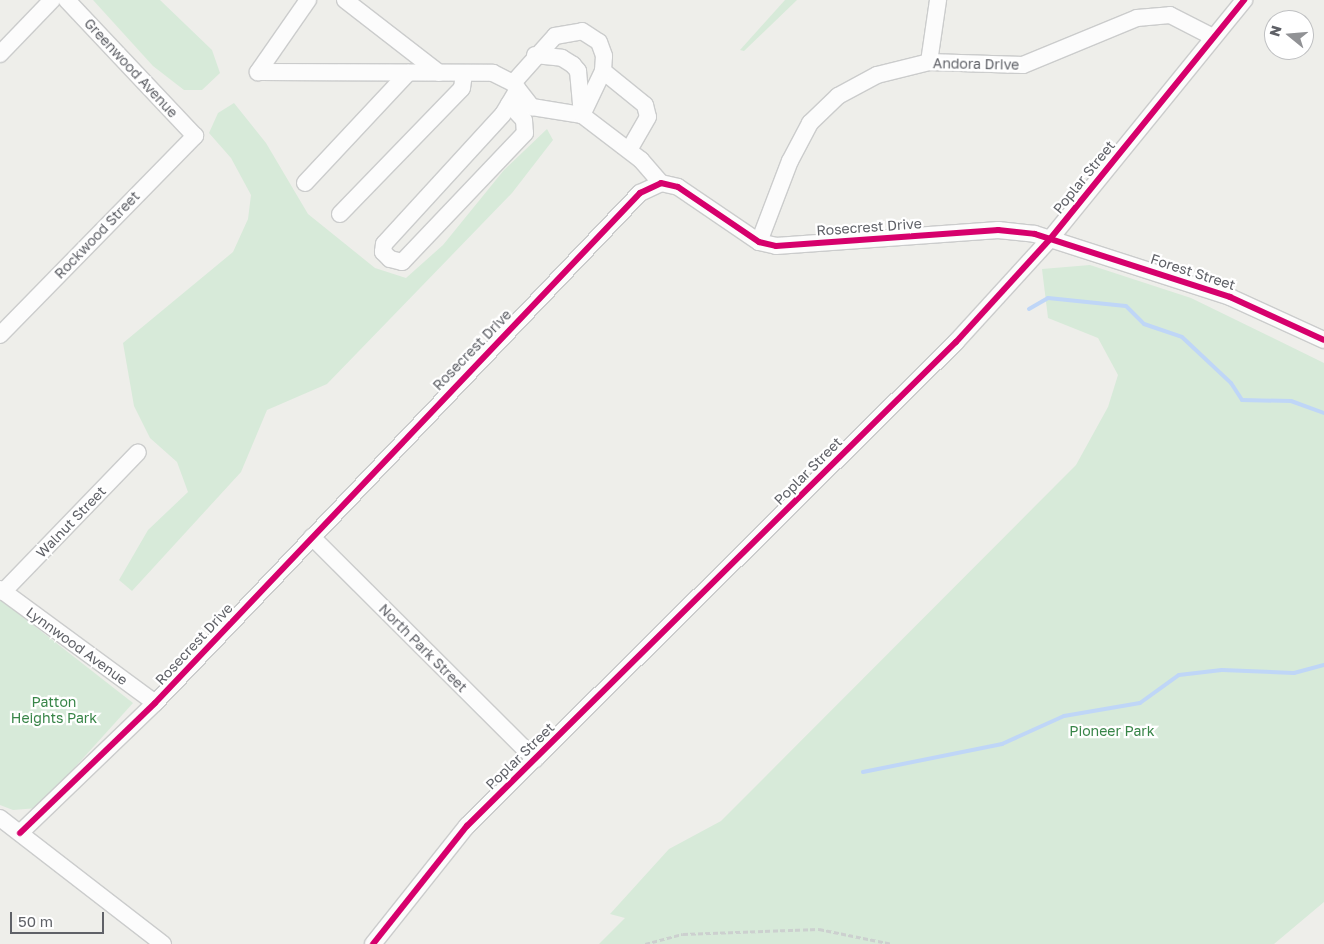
<!DOCTYPE html>
<style>
body{margin:0}
#map{position:relative;width:1324px;height:944px;overflow:hidden;background:#eeeeea;font-family:"Golos Text",sans-serif}
div>[style]{position:absolute}
.green>*{inset:0;background:#d7ead9}
.stream>*{height:4px;margin:-2px;padding:0 2px;transform-origin:2px;border-radius:2px;background:#bfd6f7}
.path>*{height:2.5px;margin-top:-1.25px;transform-origin:0;background:repeating-linear-gradient(90deg,#ccd0cf 0 5px,transparent 0 7.5px)}
.roads{filter:drop-shadow(1px 0 #cbcccc) drop-shadow(-1px 0 #cbcccc) drop-shadow(0 1px #cbcccc) drop-shadow(0 -1px #cbcccc)}
.minor>*{height:16px;margin:-8px;padding:0 8px;transform-origin:8px;border-radius:8px;background:#fcfcfc}
.cycleway>*{height:6px;margin:-3px;padding:0 3px;transform-origin:3px;border-radius:3px;background:#d6006c}
span{translate:-50% -50%;white-space:nowrap;text-align:center;line-height:1.15;-webkit-text-stroke:4.5px #fff;paint-order:stroke}
.street-label{font-size:14px;color:#5f6167}
.park-label{font-size:14px;color:#388548}
.north{position:absolute;left:1264px;top:10px;width:50px;height:50px;box-sizing:border-box;background:#fff;border:1px solid #bfc0c2;border-radius:50%;rotate:287deg;font-size:14px;font-weight:700;line-height:20px;text-align:center;color:#5f6167}
.north::after{content:'';display:block;margin:auto;width:18px;height:22px;background:#919295;clip-path:polygon(50% 0,100% 100%,50% 72%,0 100%)}
.scale{position:absolute;left:10px;top:912px;width:94px;height:22px;box-sizing:border-box;border:2px solid #5f6167;border-top:0;padding-left:6px;font-size:15px;line-height:18px;white-space:nowrap;color:#5f6167;-webkit-text-stroke:4px #fff;paint-order:stroke}
</style>
<div id="map">
<div class="green">
<i style="clip-path:polygon(93px 0,160px 0,212px 50px,220px 73px,202px 90px,184px 90px,153px 66px)"></i>
<i style="clip-path:polygon(785px 0,797px 0,744px 51px,740px 50px)"></i>
<i style="clip-path:polygon(234px 103px,266px 143px,308px 214px,375px 268px,406px 278px,443px 245px,504px 170px,547px 129px,553px 140px,512px 193px,327px 384px,267px 410px,241px 472px,132px 591px,119px 580px,148px 530px,188px 492px,177px 462px,150px 438px,134px 406px,123px 343px,233px 252px,248px 219px,251px 195px,231px 158px,209px 133px,218px 113px)"></i>
<i style="clip-path:polygon(1090px 265px,1191px 298px,1324px 363px,1324px 902px,1274px 944px,599px 944px,625px 918px,610px 914px,669px 849px,721px 821px,1076px 465px,1108px 407px,1118px 375px,1098px 338px,1048px 318px,1042px 269px)"></i>
<i style="clip-path:polygon(0 599px,133px 703px,38px 808px,13px 810px,0 805px)"></i>
</div>
<div class="stream">
<i style="left:1029px;top:309px;width:22px;rotate:-30deg"></i>
<i style="left:1048px;top:298px;width:78px;rotate:5.9deg"></i>
<i style="left:1126px;top:306px;width:25px;rotate:45deg"></i>
<i style="left:1144px;top:324px;width:40px;rotate:18.9deg"></i>
<i style="left:1182px;top:337px;width:67px;rotate:43.2deg"></i>
<i style="left:1231px;top:383px;width:20px;rotate:57deg"></i>
<i style="left:1242px;top:400px;width:49px;rotate:1.2deg"></i>
<i style="left:1291px;top:401px;width:35px;rotate:20deg"></i>
<i style="left:863px;top:772px;width:142px;rotate:-11.4deg"></i>
<i style="left:1002px;top:744px;width:68px;rotate:-24.3deg"></i>
<i style="left:1064px;top:716px;width:77px;rotate:-9.7deg"></i>
<i style="left:1140px;top:703px;width:48px;rotate:-35.7deg"></i>
<i style="left:1179px;top:675px;width:43px;rotate:-6.6deg"></i>
<i style="left:1222px;top:670px;width:72px;rotate:2.4deg"></i>
<i style="left:1294px;top:673px;width:31px;rotate:-15deg"></i>
</div>
<div class="path">
<i style="left:645px;top:944px;width:39px;rotate:-15deg"></i>
<i style="left:683px;top:934px;width:136px;rotate:-2.1deg"></i>
<i style="left:819px;top:929px;width:75px;rotate:11.6deg"></i>
</div>
<div class="roads">
<div class="minor">
<i style="left:308px;top:0;width:88px;rotate:124.8deg"></i>
<i style="left:258px;top:72px;width:235px;rotate:0.2deg"></i>
<i style="left:493px;top:73px;width:22px;rotate:27deg"></i>
<i style="left:513px;top:83px;width:31px;rotate:52deg"></i>
<i style="left:532px;top:107px;width:51px;rotate:9.1deg"></i>
<i style="left:582px;top:115px;width:74px;rotate:37.3deg"></i>
<i style="left:641px;top:160px;width:30px;rotate:49deg"></i>
<i style="left:345px;top:0;width:119px;rotate:37.8deg"></i>
<i style="left:0;top:54px;width:75px;rotate:-46.1deg"></i>
<i style="left:535px;top:55px;width:27px;rotate:6deg"></i>
<i style="left:562px;top:58px;width:13px;rotate:32deg"></i>
<i style="left:573px;top:65px;width:8px;rotate:50deg"></i>
<i style="left:578px;top:71px;width:44px;rotate:84.8deg"></i>
<i style="left:929px;top:62px;width:63px;rotate:-81.7deg"></i>
<i style="left:603px;top:71px;width:54px;rotate:39deg"></i>
<i style="left:645px;top:105px;width:12px;rotate:76deg"></i>
<i style="left:648px;top:117px;width:38px;rotate:120deg"></i>
<i style="left:513px;top:83px;width:63px;rotate:-48.2deg"></i>
<i style="left:555px;top:36px;width:27px;rotate:-10deg"></i>
<i style="left:582px;top:31px;width:20px;rotate:33deg"></i>
<i style="left:599px;top:42px;width:15px;rotate:70deg"></i>
<i style="left:604px;top:56px;width:15px;rotate:94deg"></i>
<i style="left:603px;top:71px;width:49px;rotate:115.5deg"></i>
<i style="left:509px;top:104px;width:22px;rotate:47deg"></i>
<i style="left:524px;top:120px;width:13px;rotate:86deg"></i>
<i style="left:525px;top:133px;width:178px;rotate:133.6deg"></i>
<i style="left:402px;top:262px;width:12px;rotate:-166deg"></i>
<i style="left:390px;top:259px;width:10px;rotate:-135deg"></i>
<i style="left:383px;top:252px;width:8px;rotate:-83deg"></i>
<i style="left:384px;top:244px;width:176px;rotate:-47.5deg"></i>
<i style="left:503px;top:114px;width:29px;rotate:-59deg"></i>
<i style="left:305px;top:183px;width:151px;rotate:-46.9deg"></i>
<i style="left:340px;top:214px;width:175px;rotate:-45.9deg"></i>
<i style="left:462px;top:88px;width:15px;rotate:-82deg"></i>
<i style="left:759px;top:242px;width:87px;rotate:-69.1deg"></i>
<i style="left:790px;top:161px;width:43px;rotate:-62.2deg"></i>
<i style="left:810px;top:123px;width:39px;rotate:-44deg"></i>
<i style="left:838px;top:96px;width:44px;rotate:-28.3deg"></i>
<i style="left:877px;top:75px;width:54px;rotate:-14deg"></i>
<i style="left:929px;top:62px;width:94px;rotate:1.8deg"></i>
<i style="left:1023px;top:65px;width:123px;rotate:-22.4deg"></i>
<i style="left:1137px;top:18px;width:33px;rotate:-5deg"></i>
<i style="left:1170px;top:15px;width:48px;rotate:27.1deg"></i>
<i style="left:0;top:335px;width:279px;rotate:-45.6deg"></i>
<i style="left:195px;top:136px;width:187px;rotate:-133.3deg"></i>
<i style="left:312px;top:537px;width:315px;rotate:44.9deg"></i>
<i style="left:0;top:589px;width:192px;rotate:36.3deg"></i>
<i style="left:3px;top:592px;width:194px;rotate:-46deg"></i>
<i style="left:0;top:818px;width:206px;rotate:37.7deg"></i>
<i style="left:20px;top:833px;width:187px;rotate:-43.9deg"></i>
<i style="left:155px;top:703px;width:704px;rotate:-46.44deg"></i>
<i style="left:640px;top:193px;width:23px;rotate:-25deg"></i>
<i style="left:661px;top:183px;width:17px;rotate:13deg"></i>
<i style="left:678px;top:187px;width:98px;rotate:34.2deg"></i>
<i style="left:759px;top:242px;width:17px;rotate:13deg"></i>
<i style="left:776px;top:246px;width:223px;rotate:-4.1deg"></i>
<i style="left:998px;top:230px;width:37px;rotate:6deg"></i>
<i style="left:1035px;top:234px;width:205px;rotate:17.9deg"></i>
<i style="left:1230px;top:297px;width:103px;rotate:24.6deg"></i>
<i style="left:373px;top:944px;width:151px;rotate:-51.5deg"></i>
<i style="left:467px;top:826px;width:688px;rotate:-44.71deg"></i>
<i style="left:956px;top:342px;width:139px;rotate:-47.6deg"></i>
<i style="left:1050px;top:239px;width:308px;rotate:-50.9deg"></i>
</div>
</div>
<div class="cycleway">
<i style="left:20px;top:833px;width:187px;rotate:-43.9deg"></i>
<i style="left:155px;top:703px;width:704px;rotate:-46.44deg"></i>
<i style="left:640px;top:193px;width:23px;rotate:-25deg"></i>
<i style="left:661px;top:183px;width:17px;rotate:13deg"></i>
<i style="left:678px;top:187px;width:98px;rotate:34.2deg"></i>
<i style="left:759px;top:242px;width:17px;rotate:13deg"></i>
<i style="left:776px;top:246px;width:223px;rotate:-4.1deg"></i>
<i style="left:998px;top:230px;width:37px;rotate:6deg"></i>
<i style="left:1035px;top:234px;width:205px;rotate:17.9deg"></i>
<i style="left:1230px;top:297px;width:103px;rotate:24.6deg"></i>
<i style="left:373px;top:944px;width:151px;rotate:-51.5deg"></i>
<i style="left:467px;top:826px;width:688px;rotate:-44.71deg"></i>
<i style="left:956px;top:342px;width:139px;rotate:-47.6deg"></i>
<i style="left:1050px;top:239px;width:308px;rotate:-50.9deg"></i>
</div>
<div class="street-label">
<span style="left:976px;top:64px;rotate:1deg">Andora Drive</span>
<span style="left:131px;top:68px;rotate:47deg">Greenwood Avenue</span>
<span style="left:1084px;top:177px;rotate:-51deg">Poplar Street</span>
<span style="left:869px;top:227px;rotate:-4deg">Rosecrest Drive</span>
<span style="left:97px;top:235px;rotate:-46deg">Rockwood Street</span>
<span style="left:1193px;top:272px;rotate:18deg">Forest Street</span>
<span style="left:472px;top:350px;rotate:-46deg">Rosecrest Drive</span>
<span style="left:808px;top:471px;rotate:-45deg">Poplar Street</span>
<span style="left:71px;top:522px;rotate:-46deg">Walnut Street</span>
<span style="left:194px;top:644px;rotate:-47deg">Rosecrest Drive</span>
<span style="left:77px;top:646px;rotate:36deg">Lynnwood Avenue</span>
<span style="left:423px;top:648px;rotate:45deg">North Park Street</span>
<span style="left:520px;top:756px;rotate:-44deg">Poplar Street</span>
</div>
<div class="park-label">
<span style="left:54px;top:710px">Patton<br>Heights Park</span>
<span style="left:1112px;top:731px">Pioneer Park</span>
</div>
<div class="north">N</div>
<div class="scale">50 m</div>
</div>
